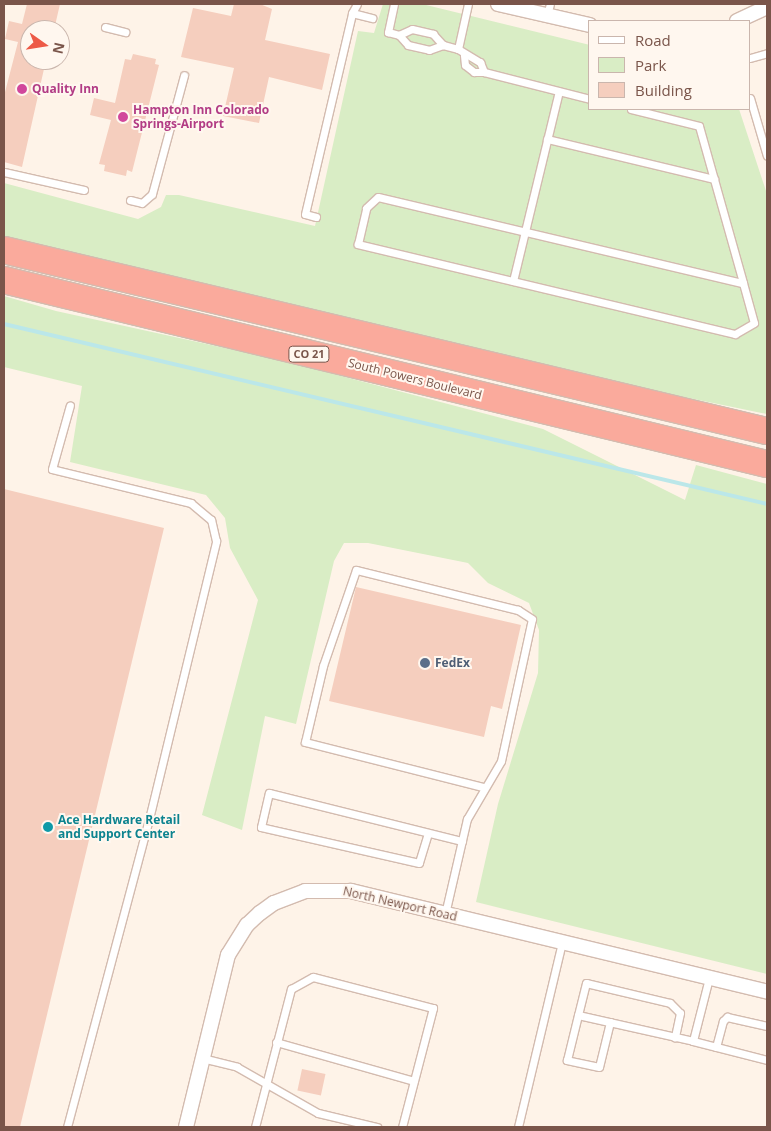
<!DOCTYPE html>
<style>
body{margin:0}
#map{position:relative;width:771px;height:1131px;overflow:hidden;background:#fef3e8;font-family:"Open Sans",sans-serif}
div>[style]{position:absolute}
.green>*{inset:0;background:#d9edc5}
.stream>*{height:4px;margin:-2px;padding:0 2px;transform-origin:2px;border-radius:2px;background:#bbe7e9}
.building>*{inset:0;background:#f5cebe;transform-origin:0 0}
.roads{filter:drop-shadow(1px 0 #d3bbaf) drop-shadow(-1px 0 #d3bbaf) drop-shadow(0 1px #d3bbaf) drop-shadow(0 -1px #d3bbaf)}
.lane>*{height:7px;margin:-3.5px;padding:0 3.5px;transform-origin:3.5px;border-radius:3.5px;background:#fff}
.street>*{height:14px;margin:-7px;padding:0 7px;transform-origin:7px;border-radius:7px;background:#fff}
.highway>*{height:26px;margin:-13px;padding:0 13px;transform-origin:13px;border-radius:13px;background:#faaa9c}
.dots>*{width:14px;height:14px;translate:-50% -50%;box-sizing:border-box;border:2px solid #fff7ef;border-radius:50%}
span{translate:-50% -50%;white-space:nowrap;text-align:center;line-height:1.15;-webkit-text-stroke:4px #fff7ef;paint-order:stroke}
.shield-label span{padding:1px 4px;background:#fff7ef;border:1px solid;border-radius:4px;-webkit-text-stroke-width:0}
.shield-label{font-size:11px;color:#7a554a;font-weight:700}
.hotel-label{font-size:12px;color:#b23c85;font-weight:700}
.left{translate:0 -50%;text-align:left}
.street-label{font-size:12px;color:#7a554a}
.service-label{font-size:12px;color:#4e5e75;font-weight:700}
.culture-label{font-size:12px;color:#0d838f;font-weight:700}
.frame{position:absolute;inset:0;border:5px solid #7a554a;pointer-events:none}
.legend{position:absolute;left:588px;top:20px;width:162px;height:90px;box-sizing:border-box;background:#fff7ef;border:1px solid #cab6ad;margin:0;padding:6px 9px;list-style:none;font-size:15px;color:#7a554a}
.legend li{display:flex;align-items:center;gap:10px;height:25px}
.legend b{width:25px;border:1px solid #cab6ad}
.north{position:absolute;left:20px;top:20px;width:50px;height:50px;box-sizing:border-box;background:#fff7ef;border:1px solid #cab6ad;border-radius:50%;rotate:103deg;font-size:14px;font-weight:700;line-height:20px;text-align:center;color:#7a554a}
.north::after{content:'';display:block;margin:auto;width:18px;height:22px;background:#ed5a47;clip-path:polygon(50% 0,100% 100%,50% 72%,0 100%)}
</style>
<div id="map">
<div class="green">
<i style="clip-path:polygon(383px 4px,422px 4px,590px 45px,590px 109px,739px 109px,767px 194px,767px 414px,548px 369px,4px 238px,4px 183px,138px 219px,161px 207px,166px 195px,179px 195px,315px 226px,358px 31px,374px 33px)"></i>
<i style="clip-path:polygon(4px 296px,56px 311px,284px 361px,543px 429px,685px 500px,696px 465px,767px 484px,767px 974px,476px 902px,498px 804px,538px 673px,539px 630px,529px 603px,488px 583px,468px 563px,368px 543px,344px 543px,334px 561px,296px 724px,265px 716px,242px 830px,202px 815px,258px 600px,230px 548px,225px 518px,206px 495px,70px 462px,82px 386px,4px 367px)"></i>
</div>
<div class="stream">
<i style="left:4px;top:324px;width:784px;rotate:13.27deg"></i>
</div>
<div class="building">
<i style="clip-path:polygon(27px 4px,60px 4px,54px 30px,30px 30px,30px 60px,46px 60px,22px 167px,4px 162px,4px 96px,18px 42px,5px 39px,9px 21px,22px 24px)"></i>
<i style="clip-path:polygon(234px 4px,260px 4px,272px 9px,265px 40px,330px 54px,322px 90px,269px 77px,259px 123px,223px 116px,234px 68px,181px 57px,193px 8px,231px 16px)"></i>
<i style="clip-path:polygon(133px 54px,156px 59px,155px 64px,159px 65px,132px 172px,127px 170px,126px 176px,104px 171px,105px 165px,99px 164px,111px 120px,90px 115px,94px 98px,115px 103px,125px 59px,131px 60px)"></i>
<i style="clip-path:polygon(4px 489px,164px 528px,20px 1127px,4px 1127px)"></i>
<i style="clip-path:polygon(356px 587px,521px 625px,502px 709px,491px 706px,484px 737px,329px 701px)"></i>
<i style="left:302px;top:1069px;width:24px;height:22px;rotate:12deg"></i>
</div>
<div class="roads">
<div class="lane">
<i style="left:394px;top:4px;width:29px;rotate:102deg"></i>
<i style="left:388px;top:32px;width:11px;rotate:15deg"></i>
<i style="left:399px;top:35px;width:13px;rotate:48deg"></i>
<i style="left:408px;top:45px;width:22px;rotate:13deg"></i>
<i style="left:429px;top:50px;width:15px;rotate:-20deg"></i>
<i style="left:443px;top:45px;width:16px;rotate:15deg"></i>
<i style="left:458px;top:49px;width:46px;rotate:-77.5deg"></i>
<i style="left:352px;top:13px;width:21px;rotate:14deg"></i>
<i style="left:547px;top:15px;width:11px;rotate:-75deg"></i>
<i style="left:105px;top:27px;width:21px;rotate:14deg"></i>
<i style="left:399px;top:35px;width:14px;rotate:-25deg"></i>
<i style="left:412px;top:29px;width:22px;rotate:13deg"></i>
<i style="left:433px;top:34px;width:15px;rotate:48deg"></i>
<i style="left:458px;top:49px;width:26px;rotate:31deg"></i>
<i style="left:480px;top:62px;width:11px;rotate:68deg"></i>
<i style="left:484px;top:72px;width:10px;rotate:180deg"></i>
<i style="left:474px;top:72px;width:11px;rotate:-142deg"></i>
<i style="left:465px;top:65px;width:10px;rotate:-96deg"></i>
<i style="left:750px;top:58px;width:18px;rotate:-16deg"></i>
<i style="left:484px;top:72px;width:109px;rotate:14.3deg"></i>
<i style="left:750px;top:98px;width:60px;rotate:73.7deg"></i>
<i style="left:631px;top:109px;width:70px;rotate:14deg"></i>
<i style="left:699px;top:126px;width:163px;rotate:74.3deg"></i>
<i style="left:743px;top:283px;width:41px;rotate:74.6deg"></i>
<i style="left:754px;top:323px;width:22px;rotate:150deg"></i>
<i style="left:735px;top:334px;width:388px;rotate:-166.6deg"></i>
<i style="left:358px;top:244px;width:37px;rotate:-77deg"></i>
<i style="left:366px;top:208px;width:16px;rotate:-43deg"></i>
<i style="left:378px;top:197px;width:375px;rotate:13.3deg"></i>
<i style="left:547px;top:139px;width:172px;rotate:13.5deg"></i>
<i style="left:4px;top:172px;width:82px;rotate:12.7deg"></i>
<i style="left:130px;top:200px;width:12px;rotate:14deg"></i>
<i style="left:142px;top:203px;width:13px;rotate:-42deg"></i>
<i style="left:152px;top:194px;width:123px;rotate:-74.9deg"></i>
<i style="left:316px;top:217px;width:11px;rotate:-165deg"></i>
<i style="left:305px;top:214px;width:206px;rotate:-76.8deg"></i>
<i style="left:352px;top:13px;width:10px;rotate:-61deg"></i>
<i style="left:513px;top:281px;width:195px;rotate:-76.4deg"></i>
<i style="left:428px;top:833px;width:31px;rotate:107deg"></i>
<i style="left:419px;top:863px;width:162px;rotate:-167.2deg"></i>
<i style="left:261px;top:827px;width:35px;rotate:-77deg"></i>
<i style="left:269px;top:793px;width:199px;rotate:14deg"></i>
<i style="left:445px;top:914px;width:98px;rotate:-77deg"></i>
<i style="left:467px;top:819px;width:67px;rotate:-59.6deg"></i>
<i style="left:501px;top:761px;width:145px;rotate:-77.7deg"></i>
<i style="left:532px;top:619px;width:17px;rotate:-147deg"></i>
<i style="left:518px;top:610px;width:167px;rotate:-166.1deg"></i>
<i style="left:356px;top:570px;width:102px;rotate:109deg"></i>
<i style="left:323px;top:666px;width:78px;rotate:103.3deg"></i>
<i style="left:305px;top:742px;width:184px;rotate:14.2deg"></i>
<i style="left:709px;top:978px;width:65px;rotate:104.3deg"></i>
<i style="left:693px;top:1041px;width:76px;rotate:14.4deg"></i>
<i style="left:578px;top:1015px;width:33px;rotate:-76deg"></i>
<i style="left:586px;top:983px;width:86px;rotate:13.4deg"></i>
<i style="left:670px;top:1003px;width:14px;rotate:45deg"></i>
<i style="left:680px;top:1013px;width:25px;rotate:102deg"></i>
<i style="left:610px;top:1022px;width:46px;rotate:103.7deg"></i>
<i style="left:599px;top:1067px;width:33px;rotate:-168deg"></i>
<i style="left:567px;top:1060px;width:46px;rotate:-76.3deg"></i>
<i style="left:578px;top:1015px;width:118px;rotate:12.7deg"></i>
<i style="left:276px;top:1042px;width:143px;rotate:15.8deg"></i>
<i style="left:716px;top:1047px;width:27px;rotate:-75deg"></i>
<i style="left:723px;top:1021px;width:6px;rotate:-45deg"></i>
<i style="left:727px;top:1017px;width:41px;rotate:12.7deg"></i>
<i style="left:202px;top:1058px;width:36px;rotate:14deg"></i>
<i style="left:237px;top:1067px;width:93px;rotate:29.6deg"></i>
<i style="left:318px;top:1113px;width:61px;rotate:13.3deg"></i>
<i style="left:67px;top:1127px;width:319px;rotate:-75.1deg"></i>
<i style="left:149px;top:819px;width:286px;rotate:-76.4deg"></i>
<i style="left:216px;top:541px;width:22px;rotate:-103deg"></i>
<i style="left:211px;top:520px;width:26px;rotate:-140deg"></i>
<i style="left:191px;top:503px;width:143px;rotate:-166.3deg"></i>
<i style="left:52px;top:469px;width:66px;rotate:-74.3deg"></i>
<i style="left:255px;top:1127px;width:143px;rotate:-75.4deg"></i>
<i style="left:291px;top:989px;width:25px;rotate:-29deg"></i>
<i style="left:313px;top:977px;width:124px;rotate:14.5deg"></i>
<i style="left:433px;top:1008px;width:123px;rotate:104.6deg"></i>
<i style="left:518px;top:1127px;width:190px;rotate:-76.6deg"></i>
</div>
<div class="street">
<i style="left:498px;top:4px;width:94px;rotate:12.9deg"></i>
<i style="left:737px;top:21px;width:33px;rotate:-25deg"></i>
<i style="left:186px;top:1127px;width:177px;rotate:-76.3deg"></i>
<i style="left:228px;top:955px;width:36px;rotate:-58deg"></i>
<i style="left:247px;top:925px;width:18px;rotate:-43deg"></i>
<i style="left:260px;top:913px;width:17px;rotate:-36deg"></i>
<i style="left:274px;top:903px;width:33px;rotate:-21deg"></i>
<i style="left:305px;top:891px;width:46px"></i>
<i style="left:351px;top:891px;width:428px;rotate:13.6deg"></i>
</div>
<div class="highway">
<i style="left:4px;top:250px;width:784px;rotate:13.35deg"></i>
<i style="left:4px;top:280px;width:785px;rotate:13.56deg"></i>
</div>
</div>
<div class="dots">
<i style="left:22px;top:89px;background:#d1479c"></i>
<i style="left:123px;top:117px;background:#d1479c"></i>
<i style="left:425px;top:663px;background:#5c6f8a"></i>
<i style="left:48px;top:827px;background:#0f9aa8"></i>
</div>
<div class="shield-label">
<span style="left:309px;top:354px">CO 21</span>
</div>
<div class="hotel-label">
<span class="left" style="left:32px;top:89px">Quality Inn</span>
<span class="left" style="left:133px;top:117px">Hampton Inn Colorado<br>Springs-Airport</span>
</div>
<div class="street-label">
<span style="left:415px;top:379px;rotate:14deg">South Powers Boulevard</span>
<span style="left:400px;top:904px;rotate:13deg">North Newport Road</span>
</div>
<div class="service-label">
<span class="left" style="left:435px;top:663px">FedEx</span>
</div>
<div class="culture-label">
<span class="left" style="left:58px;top:827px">Ace Hardware Retail<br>and Support Center</span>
</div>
<div class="frame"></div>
<ul class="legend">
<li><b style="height:6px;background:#fff"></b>Road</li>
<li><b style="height:14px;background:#d9edc5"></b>Park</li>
<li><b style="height:14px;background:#f5cebe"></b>Building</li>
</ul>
<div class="north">N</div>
</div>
